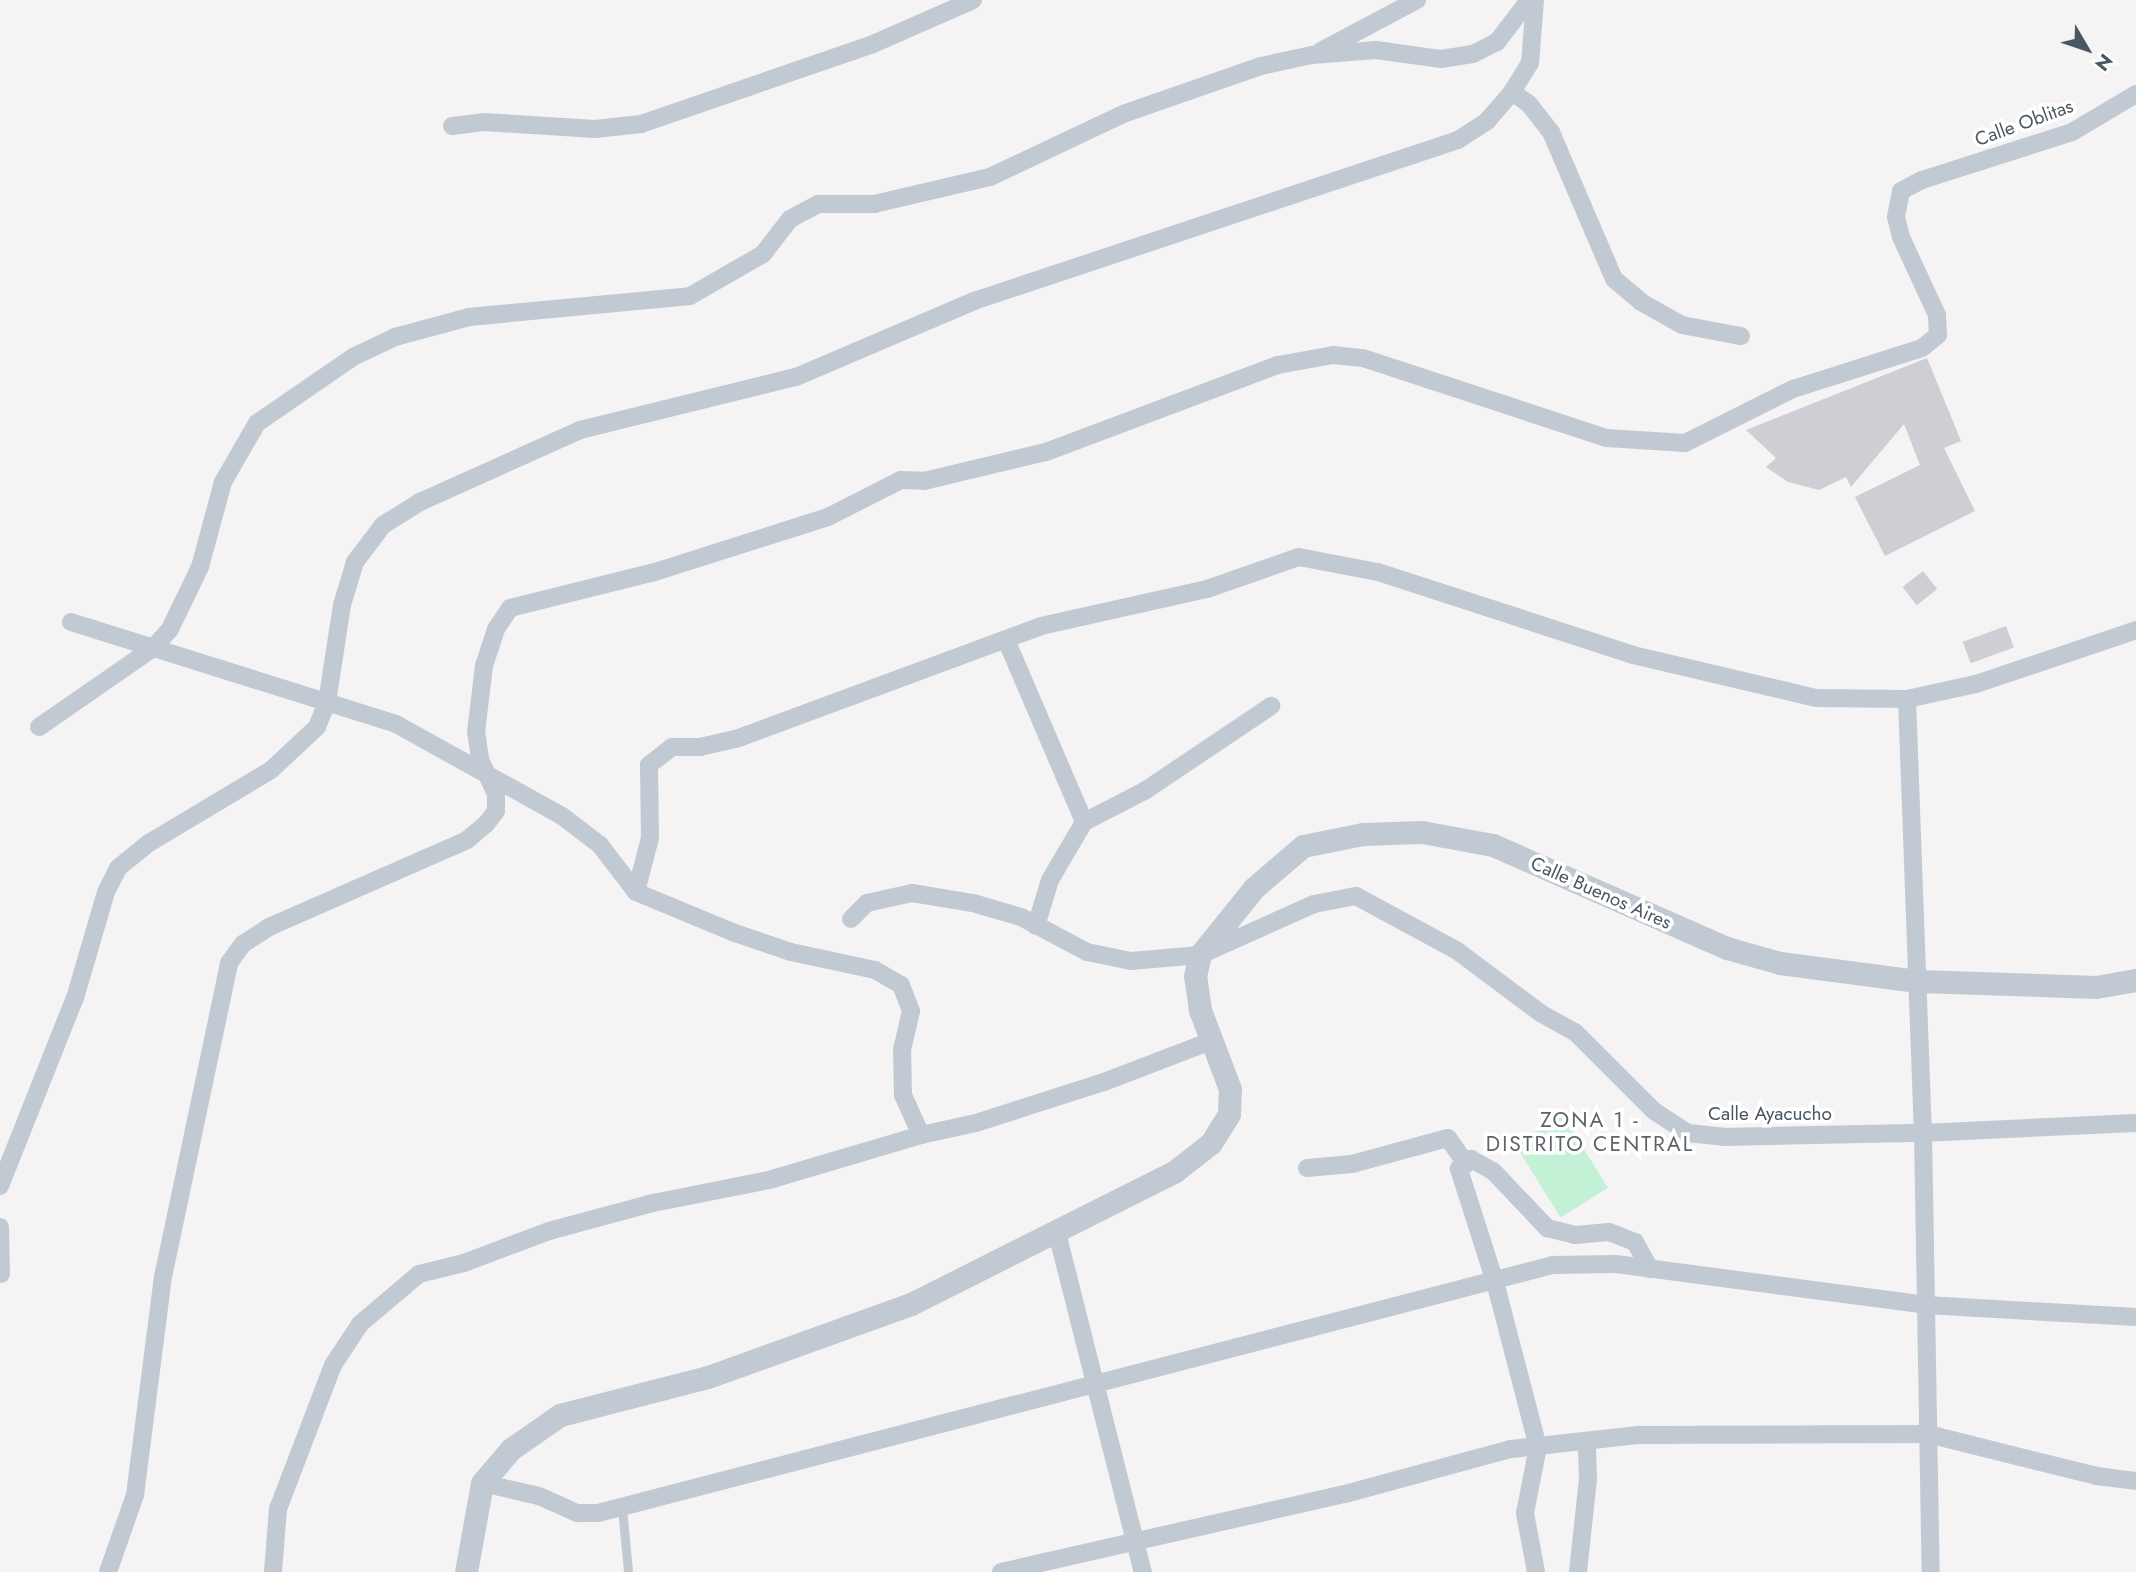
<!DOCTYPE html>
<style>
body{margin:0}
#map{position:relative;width:2136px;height:1572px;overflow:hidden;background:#f5f3f3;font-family:Jost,sans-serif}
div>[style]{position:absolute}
.green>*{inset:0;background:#c3f1d5;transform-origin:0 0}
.building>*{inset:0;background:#cdcfd5;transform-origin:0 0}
.service>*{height:9px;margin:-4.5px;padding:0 4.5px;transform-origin:4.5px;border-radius:4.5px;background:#c1cad2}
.minor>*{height:18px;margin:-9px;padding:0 9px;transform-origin:9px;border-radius:9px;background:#c1cad2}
.tertiary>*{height:23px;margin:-11.5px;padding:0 11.5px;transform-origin:11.5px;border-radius:11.5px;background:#c1cad2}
span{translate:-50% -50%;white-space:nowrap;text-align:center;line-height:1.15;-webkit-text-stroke:7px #fff;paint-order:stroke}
.street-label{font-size:19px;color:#4a5661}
.neighbourhood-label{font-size:21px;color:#5f6368;letter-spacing:2px}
.north{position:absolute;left:2052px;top:14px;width:70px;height:70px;-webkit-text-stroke:5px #fff;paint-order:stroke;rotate:129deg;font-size:19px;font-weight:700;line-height:28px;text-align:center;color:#4a5661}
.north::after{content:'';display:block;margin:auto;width:24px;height:32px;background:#4a5661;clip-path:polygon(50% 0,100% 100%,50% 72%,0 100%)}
</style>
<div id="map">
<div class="green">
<i style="left:1562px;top:1114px;width:87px;height:56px;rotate:58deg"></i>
</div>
<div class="building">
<i style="clip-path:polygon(1927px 358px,1961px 441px,1944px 448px,1975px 511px,1885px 556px,1855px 497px,1920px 465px,1904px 424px,1851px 487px,1846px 477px,1819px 490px,1788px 482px,1766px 467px,1776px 458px,1746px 430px)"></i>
<i style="left:1923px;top:571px;width:23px;height:26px;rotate:52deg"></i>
<i style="left:2006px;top:626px;width:23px;height:46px;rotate:70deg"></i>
</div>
<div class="service">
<i style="left:622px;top:1508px;width:64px;rotate:84.6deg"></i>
</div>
<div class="minor">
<i style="left:1535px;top:0;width:63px;rotate:94.5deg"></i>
<i style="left:1530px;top:63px;width:34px;rotate:122deg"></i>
<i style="left:1512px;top:92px;width:21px;rotate:35deg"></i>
<i style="left:1529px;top:104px;width:36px;rotate:52deg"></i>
<i style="left:1551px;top:132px;width:160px;rotate:66.8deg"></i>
<i style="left:1614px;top:279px;width:35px;rotate:40deg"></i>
<i style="left:1641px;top:302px;width:47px;rotate:29.3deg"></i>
<i style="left:1682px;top:325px;width:60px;rotate:10.6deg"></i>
<i style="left:1321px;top:51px;width:109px;rotate:-28deg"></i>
<i style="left:452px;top:126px;width:32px;rotate:-7deg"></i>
<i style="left:484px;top:122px;width:111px;rotate:3.6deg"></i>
<i style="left:595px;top:129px;width:46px;rotate:-6.2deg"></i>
<i style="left:641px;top:124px;width:245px;rotate:-19deg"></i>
<i style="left:873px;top:44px;width:109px;rotate:-23.7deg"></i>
<i style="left:71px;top:622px;width:341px;rotate:17.4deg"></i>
<i style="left:396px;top:724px;width:190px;rotate:29deg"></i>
<i style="left:562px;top:816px;width:48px;rotate:37.3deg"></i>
<i style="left:600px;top:845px;width:59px;rotate:52.5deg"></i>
<i style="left:636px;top:892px;width:107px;rotate:22.5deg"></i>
<i style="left:735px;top:933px;width:59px;rotate:18.7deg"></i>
<i style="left:791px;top:952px;width:86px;rotate:12.1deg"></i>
<i style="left:875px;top:970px;width:30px;rotate:30deg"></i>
<i style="left:901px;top:985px;width:28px;rotate:69deg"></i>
<i style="left:911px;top:1011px;width:39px;rotate:103deg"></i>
<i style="left:902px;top:1049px;width:46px;rotate:88.8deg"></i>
<i style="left:903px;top:1095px;width:44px;rotate:65.8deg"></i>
<i style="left:1007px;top:642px;width:196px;rotate:66.8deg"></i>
<i style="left:1907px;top:699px;width:434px;rotate:87.9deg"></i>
<i style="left:1923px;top:1133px;width:439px;rotate:89deg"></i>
<i style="left:39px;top:727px;width:139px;rotate:-34.7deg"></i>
<i style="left:153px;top:648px;width:25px;rotate:-48deg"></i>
<i style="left:170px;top:629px;width:69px;rotate:-64.2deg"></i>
<i style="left:200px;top:567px;width:88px;rotate:-74.9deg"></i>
<i style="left:223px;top:482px;width:68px;rotate:-60deg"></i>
<i style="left:257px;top:423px;width:116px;rotate:-34.5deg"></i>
<i style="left:353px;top:357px;width:47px;rotate:-25.5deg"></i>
<i style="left:395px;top:337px;width:77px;rotate:-15.1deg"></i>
<i style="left:469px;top:317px;width:222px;rotate:-5.4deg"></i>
<i style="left:690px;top:296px;width:84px;rotate:-29.9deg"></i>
<i style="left:763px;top:254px;width:44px;rotate:-52.4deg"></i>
<i style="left:790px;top:219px;width:32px;rotate:-28deg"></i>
<i style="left:818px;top:204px;width:56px"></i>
<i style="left:874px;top:204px;width:119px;rotate:-13.1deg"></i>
<i style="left:990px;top:177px;width:147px;rotate:-25.3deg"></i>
<i style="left:1123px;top:114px;width:146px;rotate:-19.2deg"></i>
<i style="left:1261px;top:66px;width:52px;rotate:-12.2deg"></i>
<i style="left:1312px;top:55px;width:64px;rotate:-4.5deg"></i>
<i style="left:1376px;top:50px;width:66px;rotate:7.9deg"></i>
<i style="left:1441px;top:59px;width:32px;rotate:-9deg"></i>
<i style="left:1473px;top:54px;width:27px;rotate:-27deg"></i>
<i style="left:1497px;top:42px;width:53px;rotate:-52.7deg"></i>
<i style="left:636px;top:892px;width:56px;rotate:-75.5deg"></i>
<i style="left:650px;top:838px;width:73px;rotate:-90.8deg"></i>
<i style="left:649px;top:765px;width:29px;rotate:-38deg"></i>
<i style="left:672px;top:747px;width:28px"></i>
<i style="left:700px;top:747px;width:37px;rotate:-13deg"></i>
<i style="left:736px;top:739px;width:325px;rotate:-20.3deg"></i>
<i style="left:1041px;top:626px;width:170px;rotate:-12.6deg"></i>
<i style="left:1207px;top:589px;width:97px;rotate:-19.2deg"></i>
<i style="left:1299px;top:557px;width:80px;rotate:10.8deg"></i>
<i style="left:1378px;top:572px;width:268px;rotate:18deg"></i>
<i style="left:1633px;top:655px;width:188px;rotate:13.2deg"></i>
<i style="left:1816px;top:698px;width:91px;rotate:0.6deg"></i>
<i style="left:1907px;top:699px;width:71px;rotate:-12.3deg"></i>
<i style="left:1976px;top:684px;width:169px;rotate:-18.6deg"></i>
<i style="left:851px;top:919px;width:23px;rotate:-45deg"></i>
<i style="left:867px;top:903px;width:46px;rotate:-12.5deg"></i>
<i style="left:912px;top:893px;width:62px;rotate:9.3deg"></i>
<i style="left:973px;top:903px;width:50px;rotate:16.3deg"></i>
<i style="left:1021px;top:917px;width:75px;rotate:27.9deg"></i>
<i style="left:1087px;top:952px;width:45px;rotate:11.6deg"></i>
<i style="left:1131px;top:961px;width:69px;rotate:-5deg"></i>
<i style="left:1200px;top:955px;width:125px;rotate:-24.1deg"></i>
<i style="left:1314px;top:904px;width:43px;rotate:-10.8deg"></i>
<i style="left:1356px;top:896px;width:114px;rotate:28.4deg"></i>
<i style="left:1456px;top:950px;width:107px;rotate:36.7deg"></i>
<i style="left:1542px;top:1014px;width:38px;rotate:29deg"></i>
<i style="left:1575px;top:1032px;width:112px;rotate:45deg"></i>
<i style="left:1654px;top:1111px;width:40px;rotate:32.9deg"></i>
<i style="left:1688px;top:1133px;width:36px;rotate:6deg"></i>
<i style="left:1724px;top:1137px;width:199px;rotate:-1.2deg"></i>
<i style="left:1923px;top:1133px;width:213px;rotate:-2.7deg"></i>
<i style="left:1036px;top:926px;width:48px;rotate:-73.1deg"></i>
<i style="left:1050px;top:880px;width:67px;rotate:-59.6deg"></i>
<i style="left:1084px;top:822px;width:70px;rotate:-27.3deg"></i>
<i style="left:1146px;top:790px;width:151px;rotate:-33.9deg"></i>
<i style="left:1307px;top:1168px;width:45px;rotate:-5.1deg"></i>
<i style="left:1352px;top:1164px;width:99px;rotate:-15.2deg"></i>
<i style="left:1448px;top:1138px;width:32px;rotate:55deg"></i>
<i style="left:0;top:1186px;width:202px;rotate:-68.3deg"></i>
<i style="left:75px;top:998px;width:110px;rotate:-73.7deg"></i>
<i style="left:106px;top:892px;width:27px;rotate:-63deg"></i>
<i style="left:118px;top:868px;width:40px;rotate:-39deg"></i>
<i style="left:149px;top:843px;width:142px;rotate:-30.9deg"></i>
<i style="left:271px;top:770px;width:63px;rotate:-43.1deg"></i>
<i style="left:317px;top:727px;width:27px;rotate:-68deg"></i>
<i style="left:327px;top:702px;width:98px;rotate:-81.2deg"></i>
<i style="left:342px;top:605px;width:45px;rotate:-73.2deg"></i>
<i style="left:355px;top:562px;width:46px;rotate:-52.9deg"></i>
<i style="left:383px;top:525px;width:44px;rotate:-31.9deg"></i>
<i style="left:420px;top:502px;width:175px;rotate:-24.2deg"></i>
<i style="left:580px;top:430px;width:222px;rotate:-13.8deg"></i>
<i style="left:796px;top:377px;width:194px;rotate:-23.1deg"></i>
<i style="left:974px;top:301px;width:510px;rotate:-18.4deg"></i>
<i style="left:1458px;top:140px;width:35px;rotate:-33deg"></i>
<i style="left:1487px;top:121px;width:38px;rotate:-49deg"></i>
<i style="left:0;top:1227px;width:47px;rotate:88.8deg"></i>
<i style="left:1057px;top:1233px;width:350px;rotate:75.8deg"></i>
<i style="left:482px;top:1483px;width:58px;rotate:12.8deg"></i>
<i style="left:539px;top:1496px;width:42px;rotate:24.1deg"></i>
<i style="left:577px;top:1513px;width:21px"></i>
<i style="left:598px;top:1513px;width:987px;rotate:-14.56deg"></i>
<i style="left:1553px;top:1265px;width:63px;rotate:-0.9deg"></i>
<i style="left:1616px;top:1264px;width:313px;rotate:7.5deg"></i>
<i style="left:1926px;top:1305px;width:210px;rotate:3.3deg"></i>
<i style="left:108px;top:1572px;width:82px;rotate:-70.7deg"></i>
<i style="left:135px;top:1495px;width:220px;rotate:-82.7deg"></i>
<i style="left:163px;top:1277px;width:321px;rotate:-78.1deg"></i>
<i style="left:229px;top:963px;width:24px;rotate:-54deg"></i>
<i style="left:243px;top:944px;width:31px;rotate:-33deg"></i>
<i style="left:269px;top:927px;width:216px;rotate:-23.7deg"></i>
<i style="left:467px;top:840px;width:25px;rotate:-40deg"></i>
<i style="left:486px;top:824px;width:16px;rotate:-52deg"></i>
<i style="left:496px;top:811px;width:17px;rotate:-90deg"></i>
<i style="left:496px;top:794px;width:38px;rotate:-115deg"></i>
<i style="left:480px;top:759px;width:27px;rotate:-98deg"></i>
<i style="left:476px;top:732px;width:66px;rotate:-83.1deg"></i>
<i style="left:484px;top:666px;width:39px;rotate:-72deg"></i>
<i style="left:496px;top:629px;width:25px;rotate:-56deg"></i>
<i style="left:510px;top:608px;width:153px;rotate:-14deg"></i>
<i style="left:658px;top:571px;width:178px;rotate:-17.6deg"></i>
<i style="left:828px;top:517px;width:82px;rotate:-26.9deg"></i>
<i style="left:901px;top:480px;width:23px;rotate:2deg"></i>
<i style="left:924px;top:481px;width:125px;rotate:-13.4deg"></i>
<i style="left:1046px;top:452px;width:248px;rotate:-20.6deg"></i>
<i style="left:1278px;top:365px;width:56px;rotate:-10.3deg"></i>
<i style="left:1333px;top:355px;width:30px;rotate:6deg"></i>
<i style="left:1363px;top:358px;width:257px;rotate:18.2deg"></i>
<i style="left:1607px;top:438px;width:78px;rotate:3.7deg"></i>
<i style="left:1685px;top:443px;width:121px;rotate:-26.6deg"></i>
<i style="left:1793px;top:389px;width:135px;rotate:-17.6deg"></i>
<i style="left:1922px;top:348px;width:21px;rotate:-39deg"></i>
<i style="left:1938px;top:335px;width:20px;rotate:-93deg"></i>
<i style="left:1937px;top:315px;width:86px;rotate:-114.8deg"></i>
<i style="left:1901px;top:237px;width:21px;rotate:-104deg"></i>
<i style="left:1896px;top:217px;width:26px;rotate:-79deg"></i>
<i style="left:1901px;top:191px;width:24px;rotate:-28deg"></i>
<i style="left:1922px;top:180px;width:157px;rotate:-17.7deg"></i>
<i style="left:2072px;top:132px;width:74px;rotate:-30.7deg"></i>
<i style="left:273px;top:1572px;width:63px;rotate:-85.5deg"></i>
<i style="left:278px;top:1509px;width:154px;rotate:-69.1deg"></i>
<i style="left:333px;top:1365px;width:49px;rotate:-56.6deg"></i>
<i style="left:360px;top:1324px;width:77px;rotate:-40.3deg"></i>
<i style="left:419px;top:1274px;width:46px;rotate:-13.7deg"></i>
<i style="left:464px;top:1263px;width:91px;rotate:-20.6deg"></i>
<i style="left:549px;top:1231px;width:108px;rotate:-15.1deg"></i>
<i style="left:653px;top:1203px;width:118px;rotate:-11.2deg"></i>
<i style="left:769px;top:1180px;width:159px;rotate:-16.5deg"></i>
<i style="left:921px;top:1135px;width:56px;rotate:-12.3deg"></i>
<i style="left:976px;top:1123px;width:134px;rotate:-17.8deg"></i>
<i style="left:1104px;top:1082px;width:115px;rotate:-21deg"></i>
<i style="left:1001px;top:1572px;width:353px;rotate:-12.8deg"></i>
<i style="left:1345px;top:1494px;width:172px;rotate:-15.2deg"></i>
<i style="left:1511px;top:1449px;width:128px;rotate:-6.3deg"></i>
<i style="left:1638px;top:1435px;width:290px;rotate:-0.2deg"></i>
<i style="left:1928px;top:1434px;width:173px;rotate:14deg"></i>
<i style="left:2096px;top:1476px;width:40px;rotate:7.1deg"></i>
<i style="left:1536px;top:1572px;width:60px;rotate:-100.6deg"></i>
<i style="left:1525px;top:1513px;width:67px;rotate:-78.9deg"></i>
<i style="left:1538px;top:1447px;width:171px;rotate:-104.6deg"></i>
<i style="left:1495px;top:1282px;width:119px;rotate:-107.7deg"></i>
<i style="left:1459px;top:1169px;width:16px;rotate:-40deg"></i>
<i style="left:1471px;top:1159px;width:25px;rotate:29deg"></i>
<i style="left:1493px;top:1171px;width:79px;rotate:46.5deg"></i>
<i style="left:1547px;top:1228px;width:29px;rotate:14deg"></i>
<i style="left:1575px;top:1235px;width:34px;rotate:-5deg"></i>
<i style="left:1609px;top:1232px;width:28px;rotate:21deg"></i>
<i style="left:1635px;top:1242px;width:31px;rotate:61deg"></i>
<i style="left:1578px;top:1572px;width:94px;rotate:-83.9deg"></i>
<i style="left:1588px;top:1479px;width:38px;rotate:-92deg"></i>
</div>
<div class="tertiary">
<i style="left:466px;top:1572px;width:90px;rotate:-79.8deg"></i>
<i style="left:482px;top:1483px;width:45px;rotate:-49.5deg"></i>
<i style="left:511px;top:1449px;width:60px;rotate:-34.8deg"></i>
<i style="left:560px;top:1415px;width:153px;rotate:-14.4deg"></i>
<i style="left:708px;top:1377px;width:216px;rotate:-19.8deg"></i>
<i style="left:911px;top:1304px;width:294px;rotate:-26.7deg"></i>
<i style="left:1174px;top:1172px;width:47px;rotate:-38.1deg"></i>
<i style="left:1211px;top:1143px;width:34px;rotate:-58deg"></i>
<i style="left:1229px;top:1114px;width:25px;rotate:-88deg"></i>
<i style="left:1230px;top:1089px;width:85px;rotate:-110.8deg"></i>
<i style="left:1200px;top:1010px;width:34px;rotate:-98deg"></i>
<i style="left:1195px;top:976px;width:22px;rotate:-77deg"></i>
<i style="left:1200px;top:955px;width:86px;rotate:-51.1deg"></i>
<i style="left:1254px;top:888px;width:65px;rotate:-40.6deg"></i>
<i style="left:1303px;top:846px;width:61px;rotate:-11.3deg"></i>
<i style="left:1363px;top:834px;width:59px;rotate:-1.9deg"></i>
<i style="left:1422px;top:832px;width:72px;rotate:10.4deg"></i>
<i style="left:1493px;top:845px;width:256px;rotate:23.8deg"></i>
<i style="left:1727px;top:948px;width:55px;rotate:15.8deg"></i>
<i style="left:1780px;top:963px;width:138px;rotate:7.5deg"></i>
<i style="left:1917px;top:981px;width:179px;rotate:1.9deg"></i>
<i style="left:2096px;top:987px;width:41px;rotate:-9.9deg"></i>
</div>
<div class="street-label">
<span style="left:2024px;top:123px;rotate:-20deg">Calle Oblitas</span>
<span style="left:1601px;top:893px;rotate:24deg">Calle Buenos Aires</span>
<span style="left:1770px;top:1114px">Calle Ayacucho</span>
</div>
<div class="neighbourhood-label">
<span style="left:1590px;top:1132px">ZONA 1 -<br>DISTRITO CENTRAL</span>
</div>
<div class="north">N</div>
</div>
